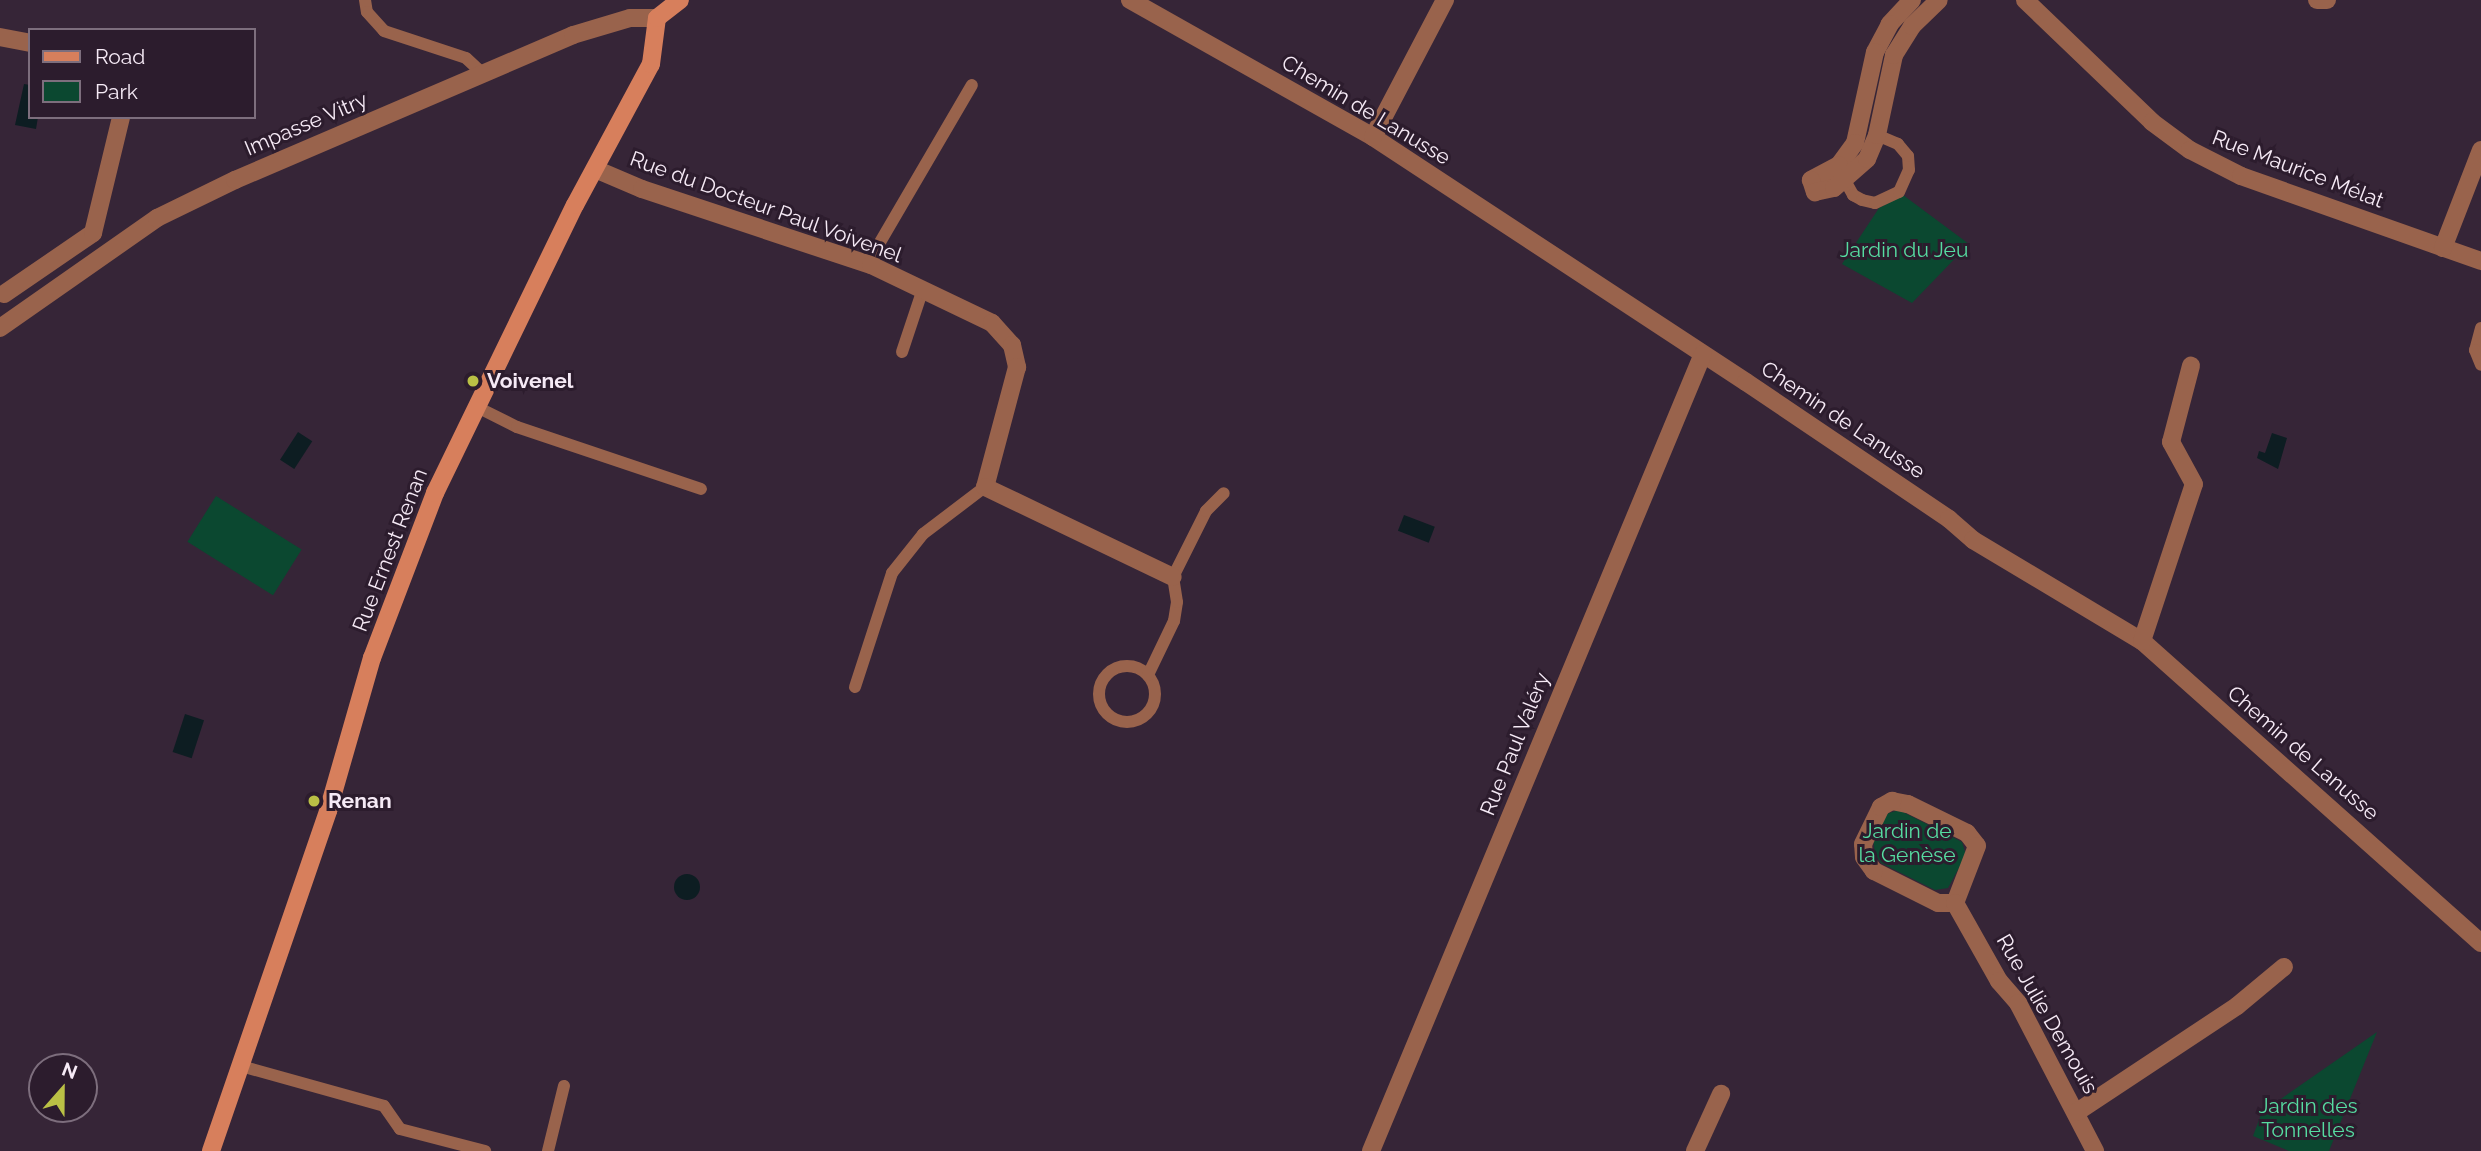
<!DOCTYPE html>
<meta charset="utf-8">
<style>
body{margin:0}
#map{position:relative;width:2481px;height:1151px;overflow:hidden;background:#362537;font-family:Raleway,sans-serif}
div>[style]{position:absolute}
.green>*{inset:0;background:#0b4830;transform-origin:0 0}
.water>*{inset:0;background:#0d1d22;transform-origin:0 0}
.round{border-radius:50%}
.lane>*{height:12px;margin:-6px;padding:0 6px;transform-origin:6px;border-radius:6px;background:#99634c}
.lane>.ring{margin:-6px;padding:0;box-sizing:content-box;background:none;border:12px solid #99634c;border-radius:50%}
.street>*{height:18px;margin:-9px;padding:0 9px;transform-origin:9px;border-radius:9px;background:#99634c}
.secondary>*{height:18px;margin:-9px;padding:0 9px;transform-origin:9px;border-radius:9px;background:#d77f5c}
.dots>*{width:19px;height:19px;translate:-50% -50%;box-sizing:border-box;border:4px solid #2c1c2d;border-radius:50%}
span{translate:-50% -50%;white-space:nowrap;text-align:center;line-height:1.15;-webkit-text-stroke:6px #2c1c2d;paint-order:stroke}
.street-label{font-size:21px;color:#f6eaf6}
.park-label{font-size:21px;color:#56dca1}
.poi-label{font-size:21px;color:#f6eaf6;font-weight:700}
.left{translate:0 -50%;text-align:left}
.legend{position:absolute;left:28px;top:28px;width:228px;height:91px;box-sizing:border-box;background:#2c1c2d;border:2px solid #7d6e7d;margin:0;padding:9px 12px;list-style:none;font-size:21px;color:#f6eaf6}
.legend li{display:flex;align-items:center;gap:14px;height:35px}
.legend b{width:35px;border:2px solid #7d6e7d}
.north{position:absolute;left:28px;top:1053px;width:70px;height:70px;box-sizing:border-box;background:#2c1c2d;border:2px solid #7d6e7d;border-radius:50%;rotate:21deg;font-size:19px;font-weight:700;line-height:28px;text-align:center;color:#f6eaf6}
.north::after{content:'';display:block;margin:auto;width:24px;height:32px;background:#bac045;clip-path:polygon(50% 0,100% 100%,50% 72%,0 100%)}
</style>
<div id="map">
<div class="green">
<i style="clip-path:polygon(1903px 195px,1969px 244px,1912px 303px,1842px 264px,1879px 208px)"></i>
<i style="left:216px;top:496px;width:101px;height:54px;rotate:32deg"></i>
<i style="clip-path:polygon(1899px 810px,1962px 842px,1966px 855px,1948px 888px,1935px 890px,1881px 863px,1875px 854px,1873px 839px,1886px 814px)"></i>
<i style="clip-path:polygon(2377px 1032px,2329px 1151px,2289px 1151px,2253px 1136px,2262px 1112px)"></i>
</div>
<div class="water">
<i style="clip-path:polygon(24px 84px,30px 85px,30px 117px,38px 117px,36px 129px,15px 125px)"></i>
<i style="left:298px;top:432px;width:17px;height:33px;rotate:33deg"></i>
<i style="clip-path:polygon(2272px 433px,2287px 438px,2278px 469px,2257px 458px,2259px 451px,2265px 453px)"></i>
<i style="left:1404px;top:515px;width:33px;height:17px;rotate:21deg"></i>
<i style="left:185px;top:714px;width:20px;height:40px;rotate:18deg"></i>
<i class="round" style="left:674px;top:874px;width:26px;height:26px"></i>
</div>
<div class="lane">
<i style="left:365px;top:0;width:12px;rotate:81deg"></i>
<i style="left:367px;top:12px;width:25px;rotate:48deg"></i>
<i style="left:384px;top:31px;width:86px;rotate:18.2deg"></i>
<i style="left:466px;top:58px;width:22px;rotate:43deg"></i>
<i style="left:1842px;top:175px;width:23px;rotate:61deg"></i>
<i style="left:1853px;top:195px;width:10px;rotate:29deg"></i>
<i style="left:1862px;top:200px;width:13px;rotate:13deg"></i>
<i style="left:1875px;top:203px;width:26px;rotate:-25deg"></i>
<i style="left:1899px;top:192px;width:24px;rotate:-66deg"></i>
<i style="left:1909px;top:170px;width:14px;rotate:-94deg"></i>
<i style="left:1908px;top:156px;width:16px;rotate:-130deg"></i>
<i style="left:1898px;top:144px;width:23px;rotate:-157deg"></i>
<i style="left:871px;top:265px;width:22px;rotate:-69deg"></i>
<i style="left:879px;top:244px;width:184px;rotate:-59.7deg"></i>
<i style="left:2481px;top:328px;width:23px;rotate:105deg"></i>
<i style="left:2475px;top:350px;width:16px;rotate:68deg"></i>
<i style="left:902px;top:352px;width:66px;rotate:-71.6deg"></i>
<i style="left:475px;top:406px;width:47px;rotate:26.6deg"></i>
<i style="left:517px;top:427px;width:194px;rotate:18.6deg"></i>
<i class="ring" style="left:1099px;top:666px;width:44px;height:44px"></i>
<i style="left:1148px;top:675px;width:60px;rotate:-64.3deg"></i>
<i style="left:1174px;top:621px;width:19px;rotate:-81deg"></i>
<i style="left:1177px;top:602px;width:25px;rotate:-99deg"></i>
<i style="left:1173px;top:577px;width:74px;rotate:-63.4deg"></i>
<i style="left:1206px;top:511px;width:25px;rotate:-45deg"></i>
<i style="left:855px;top:687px;width:120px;rotate:-72deg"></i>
<i style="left:892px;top:573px;width:50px;rotate:-51.5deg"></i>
<i style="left:923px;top:534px;width:78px;rotate:-37.2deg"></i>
<i style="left:241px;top:1066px;width:148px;rotate:15.6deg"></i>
<i style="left:384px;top:1106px;width:28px;rotate:55deg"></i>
<i style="left:400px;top:1129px;width:88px;rotate:14.5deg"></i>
<i style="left:548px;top:1151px;width:67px;rotate:-76.2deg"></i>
</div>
<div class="street">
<i style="left:1130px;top:0;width:279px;rotate:29.4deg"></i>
<i style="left:1373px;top:137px;width:446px;rotate:33.3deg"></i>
<i style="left:1746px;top:382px;width:245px;rotate:34deg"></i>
<i style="left:1949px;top:519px;width:32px;rotate:41deg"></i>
<i style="left:1973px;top:540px;width:197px;rotate:30.9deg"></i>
<i style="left:2142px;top:641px;width:454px;rotate:41.7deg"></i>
<i style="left:1912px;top:0;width:33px;rotate:133deg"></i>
<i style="left:1890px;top:24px;width:32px;rotate:118deg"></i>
<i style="left:1875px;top:52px;width:93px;rotate:102.4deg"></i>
<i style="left:1855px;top:143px;width:27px;rotate:126deg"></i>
<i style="left:1839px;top:165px;width:32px;rotate:152deg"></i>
<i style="left:1811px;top:180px;width:13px;rotate:72deg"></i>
<i style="left:1815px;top:192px;width:19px;rotate:-12deg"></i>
<i style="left:1834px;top:188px;width:44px;rotate:-41.3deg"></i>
<i style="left:1867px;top:159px;width:26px;rotate:-67deg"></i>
<i style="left:1877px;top:135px;width:82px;rotate:-78deg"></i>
<i style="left:1894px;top:55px;width:34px;rotate:-58deg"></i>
<i style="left:1912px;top:26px;width:37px;rotate:-44deg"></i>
<i style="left:2025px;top:0;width:176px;rotate:43.8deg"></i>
<i style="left:2152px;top:122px;width:47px;rotate:36.4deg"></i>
<i style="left:2190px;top:150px;width:57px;rotate:27deg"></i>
<i style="left:2241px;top:176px;width:255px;rotate:19.5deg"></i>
<i style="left:2317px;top:0;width:10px"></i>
<i style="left:0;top:37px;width:31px;rotate:11deg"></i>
<i style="left:1373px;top:137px;width:155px;rotate:-62.3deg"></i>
<i style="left:595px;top:169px;width:51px;rotate:23.1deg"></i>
<i style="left:642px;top:189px;width:241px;rotate:18.4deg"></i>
<i style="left:871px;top:265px;width:134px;rotate:25.6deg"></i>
<i style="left:992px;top:323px;width:30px;rotate:48deg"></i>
<i style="left:1012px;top:345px;width:23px;rotate:77deg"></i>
<i style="left:1017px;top:367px;width:124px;rotate:104.9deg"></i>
<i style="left:985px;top:487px;width:208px;rotate:25.6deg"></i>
<i style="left:2443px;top:248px;width:105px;rotate:-68.8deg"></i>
<i style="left:4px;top:294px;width:108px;rotate:-34.4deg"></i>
<i style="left:93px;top:233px;width:119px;rotate:-76.4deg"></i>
<i style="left:0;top:328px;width:192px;rotate:-35deg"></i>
<i style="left:157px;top:218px;width:87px;rotate:-26deg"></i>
<i style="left:235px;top:180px;width:368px;rotate:-23.2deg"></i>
<i style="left:573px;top:35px;width:59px;rotate:-16.6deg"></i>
<i style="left:630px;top:18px;width:27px"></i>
<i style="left:2142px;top:641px;width:165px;rotate:-71.7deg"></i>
<i style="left:2194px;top:484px;width:48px;rotate:-118.7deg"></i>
<i style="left:2171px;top:442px;width:79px;rotate:-75.3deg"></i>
<i style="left:1892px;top:801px;width:16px;rotate:11deg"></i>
<i style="left:1908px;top:804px;width:66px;rotate:26.2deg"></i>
<i style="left:1967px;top:833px;width:16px;rotate:52deg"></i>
<i style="left:1977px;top:846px;width:61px;rotate:111.1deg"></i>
<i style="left:1955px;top:903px;width:17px;rotate:180deg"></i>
<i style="left:1938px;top:903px;width:72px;rotate:-153.4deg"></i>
<i style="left:1874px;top:871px;width:17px;rotate:-126deg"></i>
<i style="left:1864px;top:857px;width:13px;rotate:-94deg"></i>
<i style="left:1863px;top:844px;width:41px;rotate:-64.1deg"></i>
<i style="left:1881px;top:807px;width:13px;rotate:-29deg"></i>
<i style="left:1955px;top:903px;width:90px;rotate:60.6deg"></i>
<i style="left:1999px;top:981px;width:29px;rotate:49deg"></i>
<i style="left:2018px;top:1003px;width:167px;rotate:62.5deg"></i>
<i style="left:2077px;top:1112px;width:192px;rotate:-33.5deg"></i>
<i style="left:2237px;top:1006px;width:61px;rotate:-39.7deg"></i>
<i style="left:1371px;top:1151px;width:863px;rotate:-67.39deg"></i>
<i style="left:1695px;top:1151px;width:63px;rotate:-65.5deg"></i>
</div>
<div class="secondary">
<i style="left:211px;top:1151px;width:360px;rotate:-71deg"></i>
<i style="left:328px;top:811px;width:159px;rotate:-74deg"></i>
<i style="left:372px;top:658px;width:177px;rotate:-69.1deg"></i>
<i style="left:435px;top:493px;width:320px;rotate:-64.1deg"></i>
<i style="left:575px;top:205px;width:160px;rotate:-61.7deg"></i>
<i style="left:651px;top:64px;width:46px;rotate:-82.6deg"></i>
<i style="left:657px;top:18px;width:29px;rotate:-38deg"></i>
</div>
<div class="dots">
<i style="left:473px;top:381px;background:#bac045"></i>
<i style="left:314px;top:801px;background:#bac045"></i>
</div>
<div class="street-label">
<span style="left:1366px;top:110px;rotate:31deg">Chemin de Lanusse</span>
<span style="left:306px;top:124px;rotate:-23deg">Impasse Vitry</span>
<span style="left:2298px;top:169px;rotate:21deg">Rue Maurice Mélat</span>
<span style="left:766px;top:207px;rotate:20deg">Rue du Docteur Paul Voivenel</span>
<span style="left:1843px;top:420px;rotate:34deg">Chemin de Lanusse</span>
<span style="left:390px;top:550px;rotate:-69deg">Rue Ernest Renan</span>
<span style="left:1515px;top:744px;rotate:-68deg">Rue Paul Valéry</span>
<span style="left:2303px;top:753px;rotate:41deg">Chemin de Lanusse</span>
<span style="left:2047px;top:1014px;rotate:60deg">Rue Julie Demouis</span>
</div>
<div class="park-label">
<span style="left:1904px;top:250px">Jardin du Jeu</span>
<span style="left:1907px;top:843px">Jardin de<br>la Genèse</span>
<span style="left:2308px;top:1118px">Jardin des<br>Tonnelles</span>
</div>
<div class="poi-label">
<span class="left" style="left:487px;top:381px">Voivenel</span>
<span class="left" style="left:328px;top:801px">Renan</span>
</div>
<ul class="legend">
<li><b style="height:9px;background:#d77f5c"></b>Road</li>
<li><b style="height:19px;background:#0b4830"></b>Park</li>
</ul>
<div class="north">N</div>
</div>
